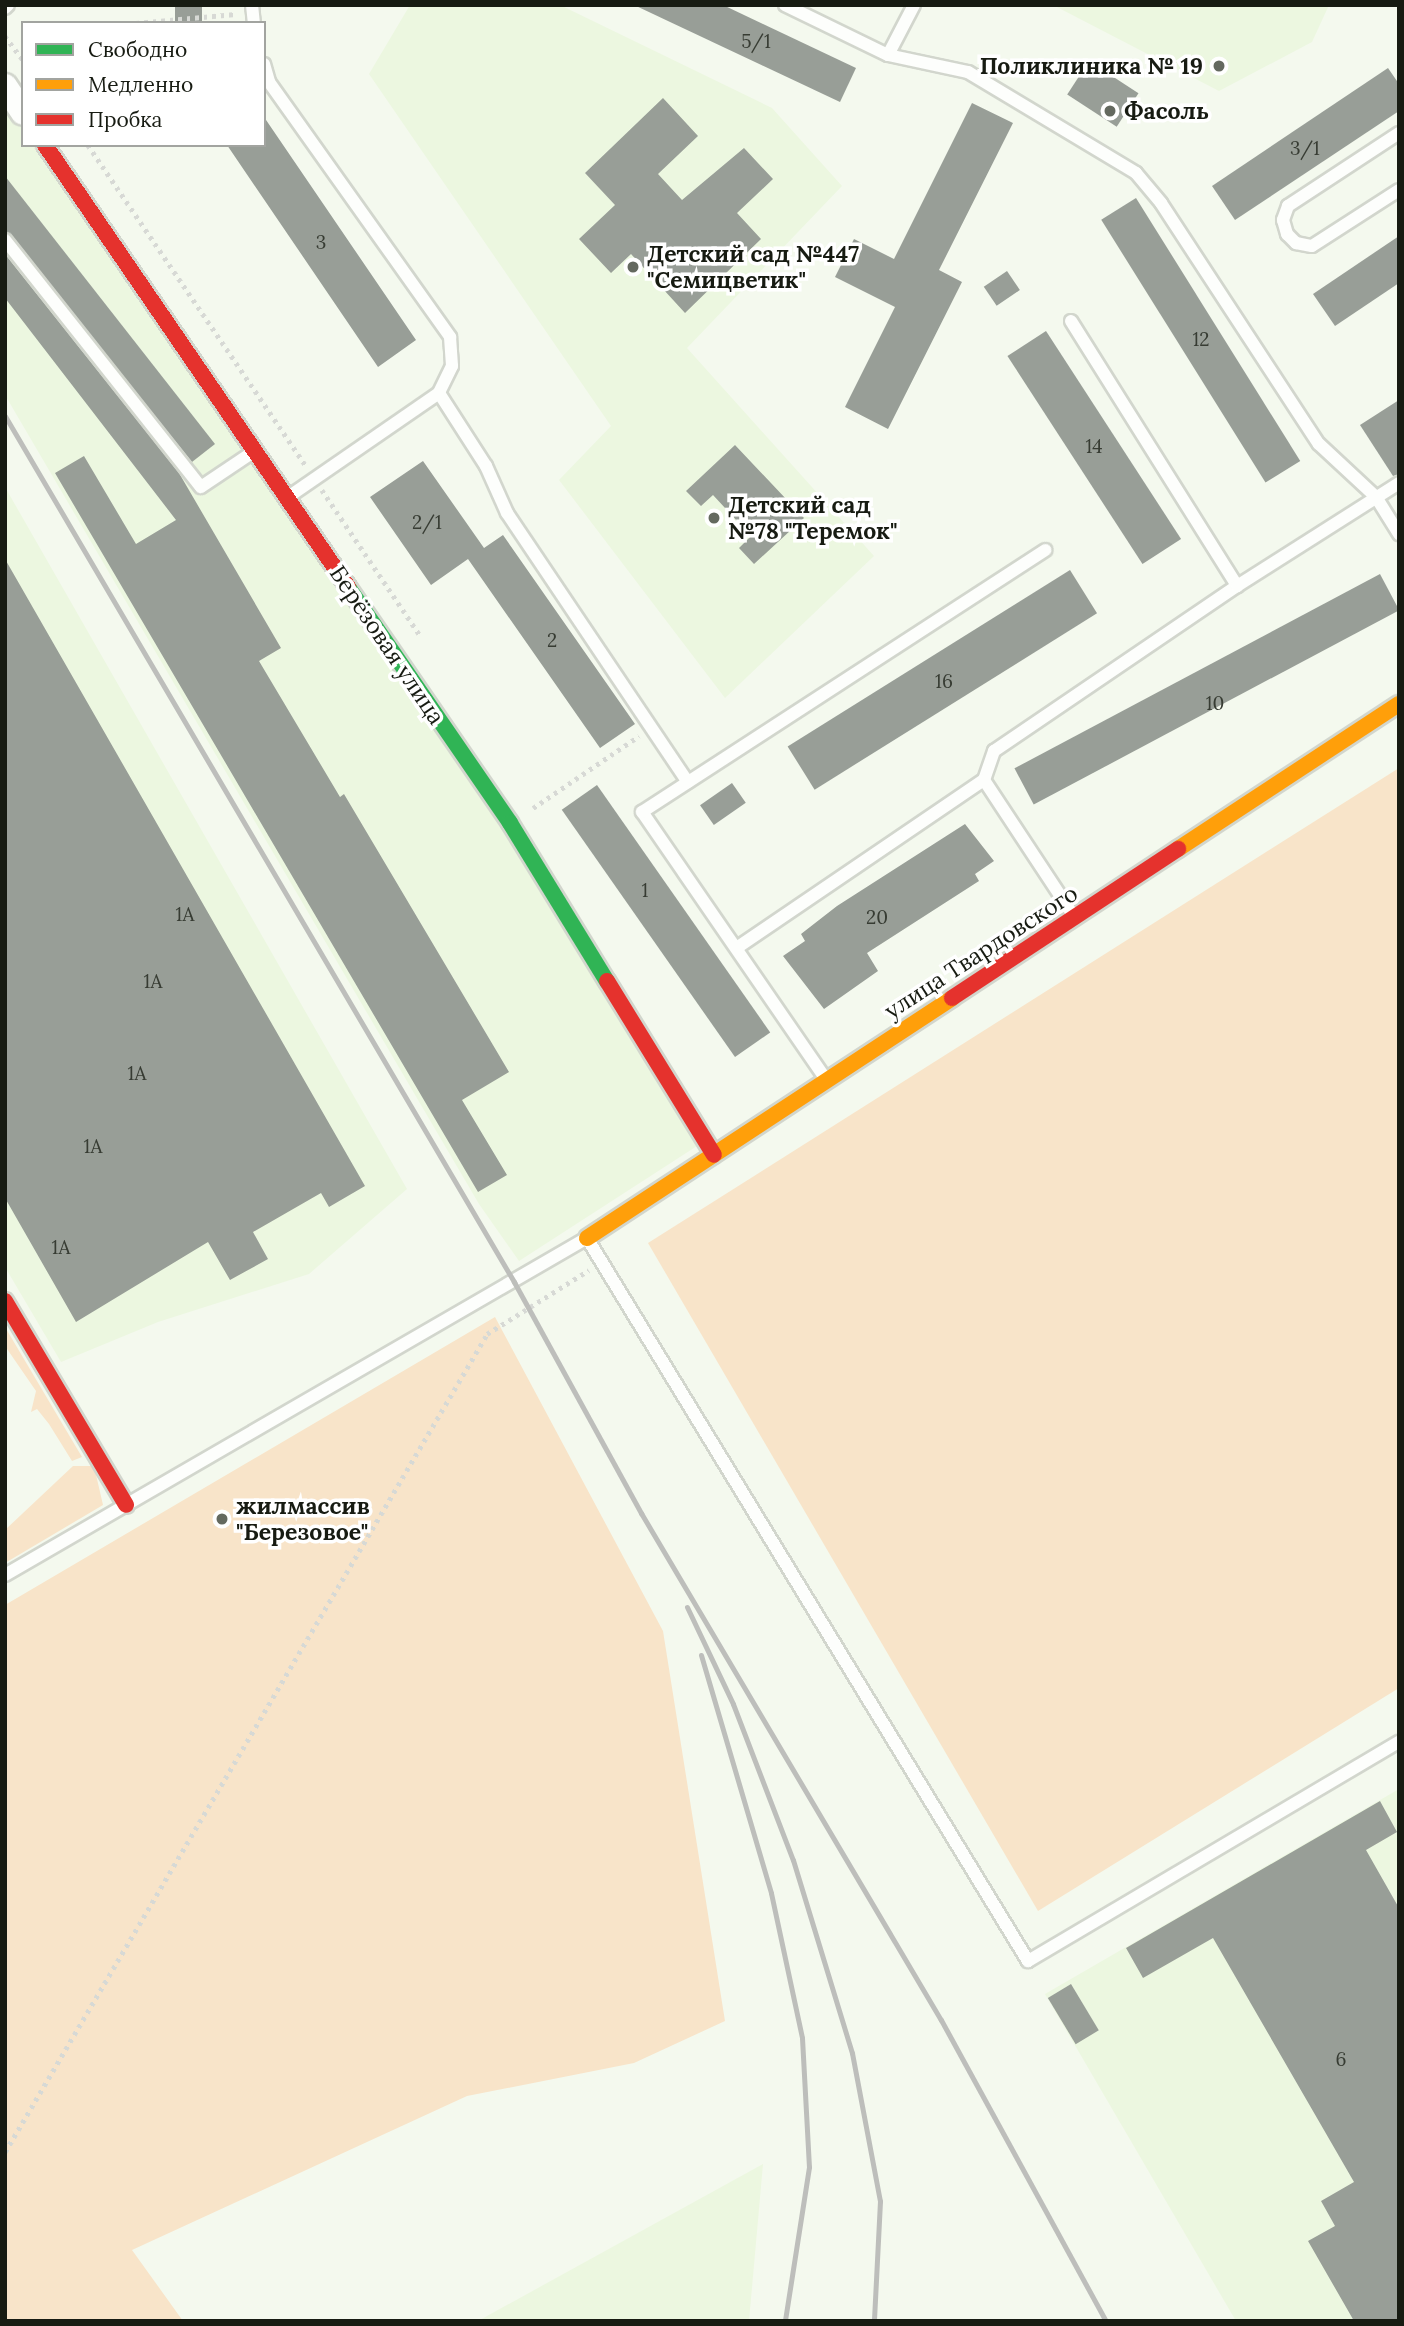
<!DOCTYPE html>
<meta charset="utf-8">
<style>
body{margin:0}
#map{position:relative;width:1404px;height:2326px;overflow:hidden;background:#f4f9ee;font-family:Lora,serif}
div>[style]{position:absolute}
.built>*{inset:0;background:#ecf7e0}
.green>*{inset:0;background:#f8e4c9}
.building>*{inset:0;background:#989e97;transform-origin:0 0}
.path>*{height:4.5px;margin-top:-2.25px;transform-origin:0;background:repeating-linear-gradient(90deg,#d7d9d5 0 3.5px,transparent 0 8.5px)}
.roads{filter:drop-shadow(2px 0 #d2d6cd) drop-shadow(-2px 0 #d2d6cd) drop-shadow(0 2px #d2d6cd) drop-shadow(0 -2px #d2d6cd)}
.lane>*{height:12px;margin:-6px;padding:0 6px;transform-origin:6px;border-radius:6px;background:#fdfefc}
.street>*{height:24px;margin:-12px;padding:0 12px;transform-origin:12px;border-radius:12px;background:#fdfefc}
.fast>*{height:16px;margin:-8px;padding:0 8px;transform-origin:8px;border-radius:8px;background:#30b455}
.slow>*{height:16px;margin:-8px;padding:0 8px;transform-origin:8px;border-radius:8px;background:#ff9f0a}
.jam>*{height:16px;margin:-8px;padding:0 8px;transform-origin:8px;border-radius:8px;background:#e5322d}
.rail>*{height:5px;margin:-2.5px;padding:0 2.5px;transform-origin:2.5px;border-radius:2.5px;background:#bdbebb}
.dots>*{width:19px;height:19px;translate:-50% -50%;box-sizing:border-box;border:4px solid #fff;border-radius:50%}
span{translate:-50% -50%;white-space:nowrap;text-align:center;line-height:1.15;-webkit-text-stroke:7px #fff;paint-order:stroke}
.number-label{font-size:19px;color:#373c33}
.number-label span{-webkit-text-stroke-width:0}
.poi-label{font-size:23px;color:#171b12;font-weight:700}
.right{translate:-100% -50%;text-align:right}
.left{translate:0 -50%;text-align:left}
.street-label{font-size:23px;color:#171b12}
.frame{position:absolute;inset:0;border:7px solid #171b12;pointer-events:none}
.legend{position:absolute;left:21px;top:21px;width:245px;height:126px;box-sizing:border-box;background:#fff;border:2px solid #a2a4a0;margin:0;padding:9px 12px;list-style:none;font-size:21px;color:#171b12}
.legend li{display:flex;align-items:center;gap:14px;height:35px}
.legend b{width:35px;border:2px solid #a2a4a0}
</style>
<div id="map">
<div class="built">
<i style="clip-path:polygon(410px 5px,560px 5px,772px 108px,842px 186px,687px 348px,874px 556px,725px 698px,559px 480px,611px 426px,369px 74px)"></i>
<i style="clip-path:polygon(1053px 5px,1329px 5px,1312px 42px,1219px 91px)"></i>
<i style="clip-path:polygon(5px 100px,23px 126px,23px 145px,36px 145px,503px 827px,697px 1146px,519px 1261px,479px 1204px,5px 395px)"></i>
<i style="clip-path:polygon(5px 487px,407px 1189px,309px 1274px,158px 1322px,61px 1362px,5px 1267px)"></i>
<i style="clip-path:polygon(1399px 1789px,1399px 2321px,1236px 2321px,1045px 1994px)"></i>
<i style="clip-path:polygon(763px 2164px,749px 2321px,478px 2321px)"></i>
</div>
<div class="green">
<i style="clip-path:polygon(1399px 768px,1399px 1688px,1038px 1911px,648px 1243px)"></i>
<i style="clip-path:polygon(495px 1317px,663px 1631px,725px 2021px,634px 2063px,467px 2096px,132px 2250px,183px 2321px,5px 2321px,5px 1605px)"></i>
<i style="clip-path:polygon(5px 1327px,82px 1457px,72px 1461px,49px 1424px,37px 1409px,31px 1412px,36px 1391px,5px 1346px)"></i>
<i style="clip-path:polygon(73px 1466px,94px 1466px,103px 1505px,5px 1563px,5px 1530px)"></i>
</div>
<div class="building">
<i style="left:175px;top:5px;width:27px;height:18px"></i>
<i style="clip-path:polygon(634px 5px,723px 5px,856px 68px,840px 102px)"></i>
<i style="left:1089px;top:61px;width:59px;height:40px;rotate:33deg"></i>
<i style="clip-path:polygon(1388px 68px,1399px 84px,1399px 111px,1235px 220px,1212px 186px)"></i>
<i style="clip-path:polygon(663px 98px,698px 136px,658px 174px,682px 200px,744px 148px,773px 179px,737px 213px,761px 239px,685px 313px,631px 254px,611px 273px,579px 239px,615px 205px,585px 173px)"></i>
<i style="clip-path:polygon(972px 103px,1013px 123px,939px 270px,962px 282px,888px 429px,845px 407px,895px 307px,835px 277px,854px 239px,894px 259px)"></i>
<i style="clip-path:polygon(264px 117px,416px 340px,378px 367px,227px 145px,264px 145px)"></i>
<i style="clip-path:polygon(5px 176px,215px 444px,192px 462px,5px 231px)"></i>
<i style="left:1136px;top:198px;width:310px;height:41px;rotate:58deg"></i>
<i style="clip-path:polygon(1399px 236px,1399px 283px,1335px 326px,1313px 294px)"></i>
<i style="clip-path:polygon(5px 254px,179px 473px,281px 648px,259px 661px,340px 797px,344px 794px,509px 1072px,462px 1100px,507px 1175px,478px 1192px,55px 473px,84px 456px,136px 544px,176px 520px,5px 298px)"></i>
<i style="left:1007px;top:271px;width:23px;height:28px;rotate:56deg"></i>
<i style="left:1046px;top:331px;width:248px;height:46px;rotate:57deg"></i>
<i style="clip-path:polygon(1399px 400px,1399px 474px,1393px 476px,1360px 425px)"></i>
<i style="clip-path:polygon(735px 445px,804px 518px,754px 564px,739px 548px,751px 536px,713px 495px,701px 506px,686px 491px)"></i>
<i style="clip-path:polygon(423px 461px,484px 548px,503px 535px,635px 724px,600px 748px,468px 559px,431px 585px,370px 497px)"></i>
<i style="clip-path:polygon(5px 559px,365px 1186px,329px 1207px,321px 1193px,253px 1232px,268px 1259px,230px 1280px,208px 1242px,76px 1322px,5px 1198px)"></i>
<i style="left:1070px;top:570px;width:51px;height:333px;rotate:58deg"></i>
<i style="left:1380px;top:574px;width:41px;height:414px;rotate:62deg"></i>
<i style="left:732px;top:783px;width:24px;height:39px;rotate:55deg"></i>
<i style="left:597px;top:785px;width:302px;height:43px;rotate:55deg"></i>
<i style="clip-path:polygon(965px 824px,994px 861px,975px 874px,979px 881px,867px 953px,878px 971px,824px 1009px,783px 956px,805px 941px,801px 934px,837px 906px)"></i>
<i style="clip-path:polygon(1380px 1801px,1397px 1832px,1366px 1850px,1399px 1908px,1399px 2321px,1354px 2321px,1308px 2241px,1335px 2226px,1321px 2201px,1354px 2182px,1213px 1938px,1143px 1978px,1126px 1948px)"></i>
<i style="left:1071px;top:1984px;width:54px;height:27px;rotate:59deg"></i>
</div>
<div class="path">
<i style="left:136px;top:23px;width:100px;rotate:-5.1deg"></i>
<i style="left:5px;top:36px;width:30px;rotate:53deg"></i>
<i style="left:88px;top:145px;width:388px;rotate:55.8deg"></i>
<i style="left:322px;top:490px;width:174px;rotate:56deg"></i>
<i style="left:533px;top:808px;width:128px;rotate:-34.2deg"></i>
<i style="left:5px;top:2152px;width:949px;rotate:-59.49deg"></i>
<i style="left:487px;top:1334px;width:120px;rotate:-32.1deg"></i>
</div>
<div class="roads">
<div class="lane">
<i style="left:252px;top:5px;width:18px;rotate:84deg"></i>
<i style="left:785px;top:5px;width:114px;rotate:25.9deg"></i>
<i style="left:888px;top:55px;width:82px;rotate:12deg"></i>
<i style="left:968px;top:72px;width:196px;rotate:31deg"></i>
<i style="left:1136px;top:173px;width:39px;rotate:50deg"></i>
<i style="left:1161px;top:203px;width:288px;rotate:56.8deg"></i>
<i style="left:1319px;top:444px;width:78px;rotate:42.9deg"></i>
<i style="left:1376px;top:497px;width:44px;rotate:58.1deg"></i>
<i style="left:5px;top:8px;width:4px;rotate:-45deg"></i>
<i style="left:888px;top:55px;width:56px;rotate:-62.5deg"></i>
<i style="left:264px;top:64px;width:19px;rotate:74deg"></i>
<i style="left:269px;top:82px;width:313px;rotate:54.6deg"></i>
<i style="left:450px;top:337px;width:29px;rotate:86deg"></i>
<i style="left:452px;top:366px;width:30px;rotate:116deg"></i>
<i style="left:439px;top:393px;width:183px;rotate:145.4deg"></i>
<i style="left:1399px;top:133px;width:133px;rotate:146.7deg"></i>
<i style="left:1288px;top:206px;width:15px;rotate:110deg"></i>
<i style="left:1283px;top:220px;width:15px;rotate:74deg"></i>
<i style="left:1287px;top:234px;width:13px;rotate:45deg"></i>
<i style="left:1296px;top:243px;width:16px;rotate:11deg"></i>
<i style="left:1312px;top:246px;width:103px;rotate:-32.8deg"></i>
<i style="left:5px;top:240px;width:315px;rotate:51.6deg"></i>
<i style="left:201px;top:487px;width:63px;rotate:-33.9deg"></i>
<i style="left:1071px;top:321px;width:313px;rotate:57.9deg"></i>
<i style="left:439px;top:393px;width:87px;rotate:57.2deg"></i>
<i style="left:486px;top:466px;width:51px;rotate:65.9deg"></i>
<i style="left:507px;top:513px;width:324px;rotate:56.1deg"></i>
<i style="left:984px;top:780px;width:31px;rotate:-71deg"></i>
<i style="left:994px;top:751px;width:294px;rotate:-34.2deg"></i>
<i style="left:1237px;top:586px;width:192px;rotate:-32.4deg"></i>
<i style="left:738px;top:947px;width:297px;rotate:-34.2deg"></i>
<i style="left:984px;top:780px;width:162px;rotate:56.6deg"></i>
<i style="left:825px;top:1078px;width:323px;rotate:-124.5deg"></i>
<i style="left:642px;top:812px;width:481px;rotate:-33deg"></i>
<i style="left:5px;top:1575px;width:673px;rotate:-30.07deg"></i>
<i style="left:587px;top:1238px;width:847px;rotate:58.62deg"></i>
<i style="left:1028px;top:1961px;width:431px;rotate:-30.6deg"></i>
</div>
<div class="street">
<i style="left:5px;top:86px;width:32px;rotate:56deg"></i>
</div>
<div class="fast">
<i style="left:348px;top:587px;width:286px;rotate:55.5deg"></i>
<i style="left:510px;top:823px;width:185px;rotate:58.5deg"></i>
</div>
<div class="slow">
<i style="left:1178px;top:849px;width:264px;rotate:-33.3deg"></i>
<i style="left:587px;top:1238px;width:437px;rotate:-33.3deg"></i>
</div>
<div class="jam">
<i style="left:45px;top:145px;width:536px;rotate:55.57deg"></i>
<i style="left:607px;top:981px;width:204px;rotate:58.4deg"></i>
<i style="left:952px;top:998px;width:271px;rotate:-33.4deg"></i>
<i style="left:5px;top:1301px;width:237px;rotate:59.3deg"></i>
</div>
</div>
<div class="rail">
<i style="left:5px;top:416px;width:1005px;rotate:59.55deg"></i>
<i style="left:514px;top:1282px;width:264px;rotate:61.2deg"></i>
<i style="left:641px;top:1513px;width:589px;rotate:59.39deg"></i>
<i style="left:941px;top:2020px;width:343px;rotate:61.3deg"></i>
<i style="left:687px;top:1607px;width:107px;rotate:64.6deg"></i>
<i style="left:733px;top:1704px;width:167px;rotate:69deg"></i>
<i style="left:793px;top:1860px;width:202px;rotate:73deg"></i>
<i style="left:852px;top:2053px;width:151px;rotate:79.3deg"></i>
<i style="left:880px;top:2201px;width:120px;rotate:92.9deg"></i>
<i style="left:701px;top:1655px;width:248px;rotate:73.6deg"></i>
<i style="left:771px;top:1893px;width:148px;rotate:77.9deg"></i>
<i style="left:802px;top:2038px;width:129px;rotate:86.9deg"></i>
<i style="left:809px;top:2167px;width:156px;rotate:98.9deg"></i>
</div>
<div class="dots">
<i style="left:1219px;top:66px;background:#64695f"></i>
<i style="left:1110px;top:111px;background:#64695f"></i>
<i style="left:633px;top:267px;background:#64695f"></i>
<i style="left:714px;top:518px;background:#64695f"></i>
<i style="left:222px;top:1519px;background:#64695f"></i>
</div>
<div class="number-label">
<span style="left:756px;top:42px">5/1</span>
<span style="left:1305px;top:149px">3/1</span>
<span style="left:321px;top:243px">3</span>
<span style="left:1201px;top:340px">12</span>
<span style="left:1094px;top:447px">14</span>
<span style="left:427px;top:523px">2/1</span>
<span style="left:552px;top:641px">2</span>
<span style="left:944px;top:682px">16</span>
<span style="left:1215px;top:704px">10</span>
<span style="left:645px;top:891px">1</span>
<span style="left:185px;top:915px">1А</span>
<span style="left:877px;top:918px">20</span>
<span style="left:153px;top:982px">1А</span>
<span style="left:137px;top:1074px">1А</span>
<span style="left:93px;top:1147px">1А</span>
<span style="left:61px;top:1248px">1А</span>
<span style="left:1341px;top:2060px">6</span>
</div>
<div class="poi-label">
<span class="right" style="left:1203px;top:66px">Поликлиника № 19</span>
<span class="left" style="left:1124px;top:111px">Фасоль</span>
<span class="left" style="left:647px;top:267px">Детский сад №447<br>"Семицветик"</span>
<span class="left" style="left:728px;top:518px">Детский сад<br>№78 "Теремок"</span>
<span class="left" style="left:236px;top:1519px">жилмассив<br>"Березовое"</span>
</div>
<div class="street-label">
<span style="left:387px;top:645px;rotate:56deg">Берёзовая улица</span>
<span style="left:981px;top:952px;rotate:-33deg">улица Твардовского</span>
</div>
<div class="frame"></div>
<ul class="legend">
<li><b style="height:9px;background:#30b455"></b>Свободно</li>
<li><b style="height:9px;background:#ff9f0a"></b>Медленно</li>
<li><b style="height:9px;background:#e5322d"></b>Пробка</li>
</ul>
</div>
